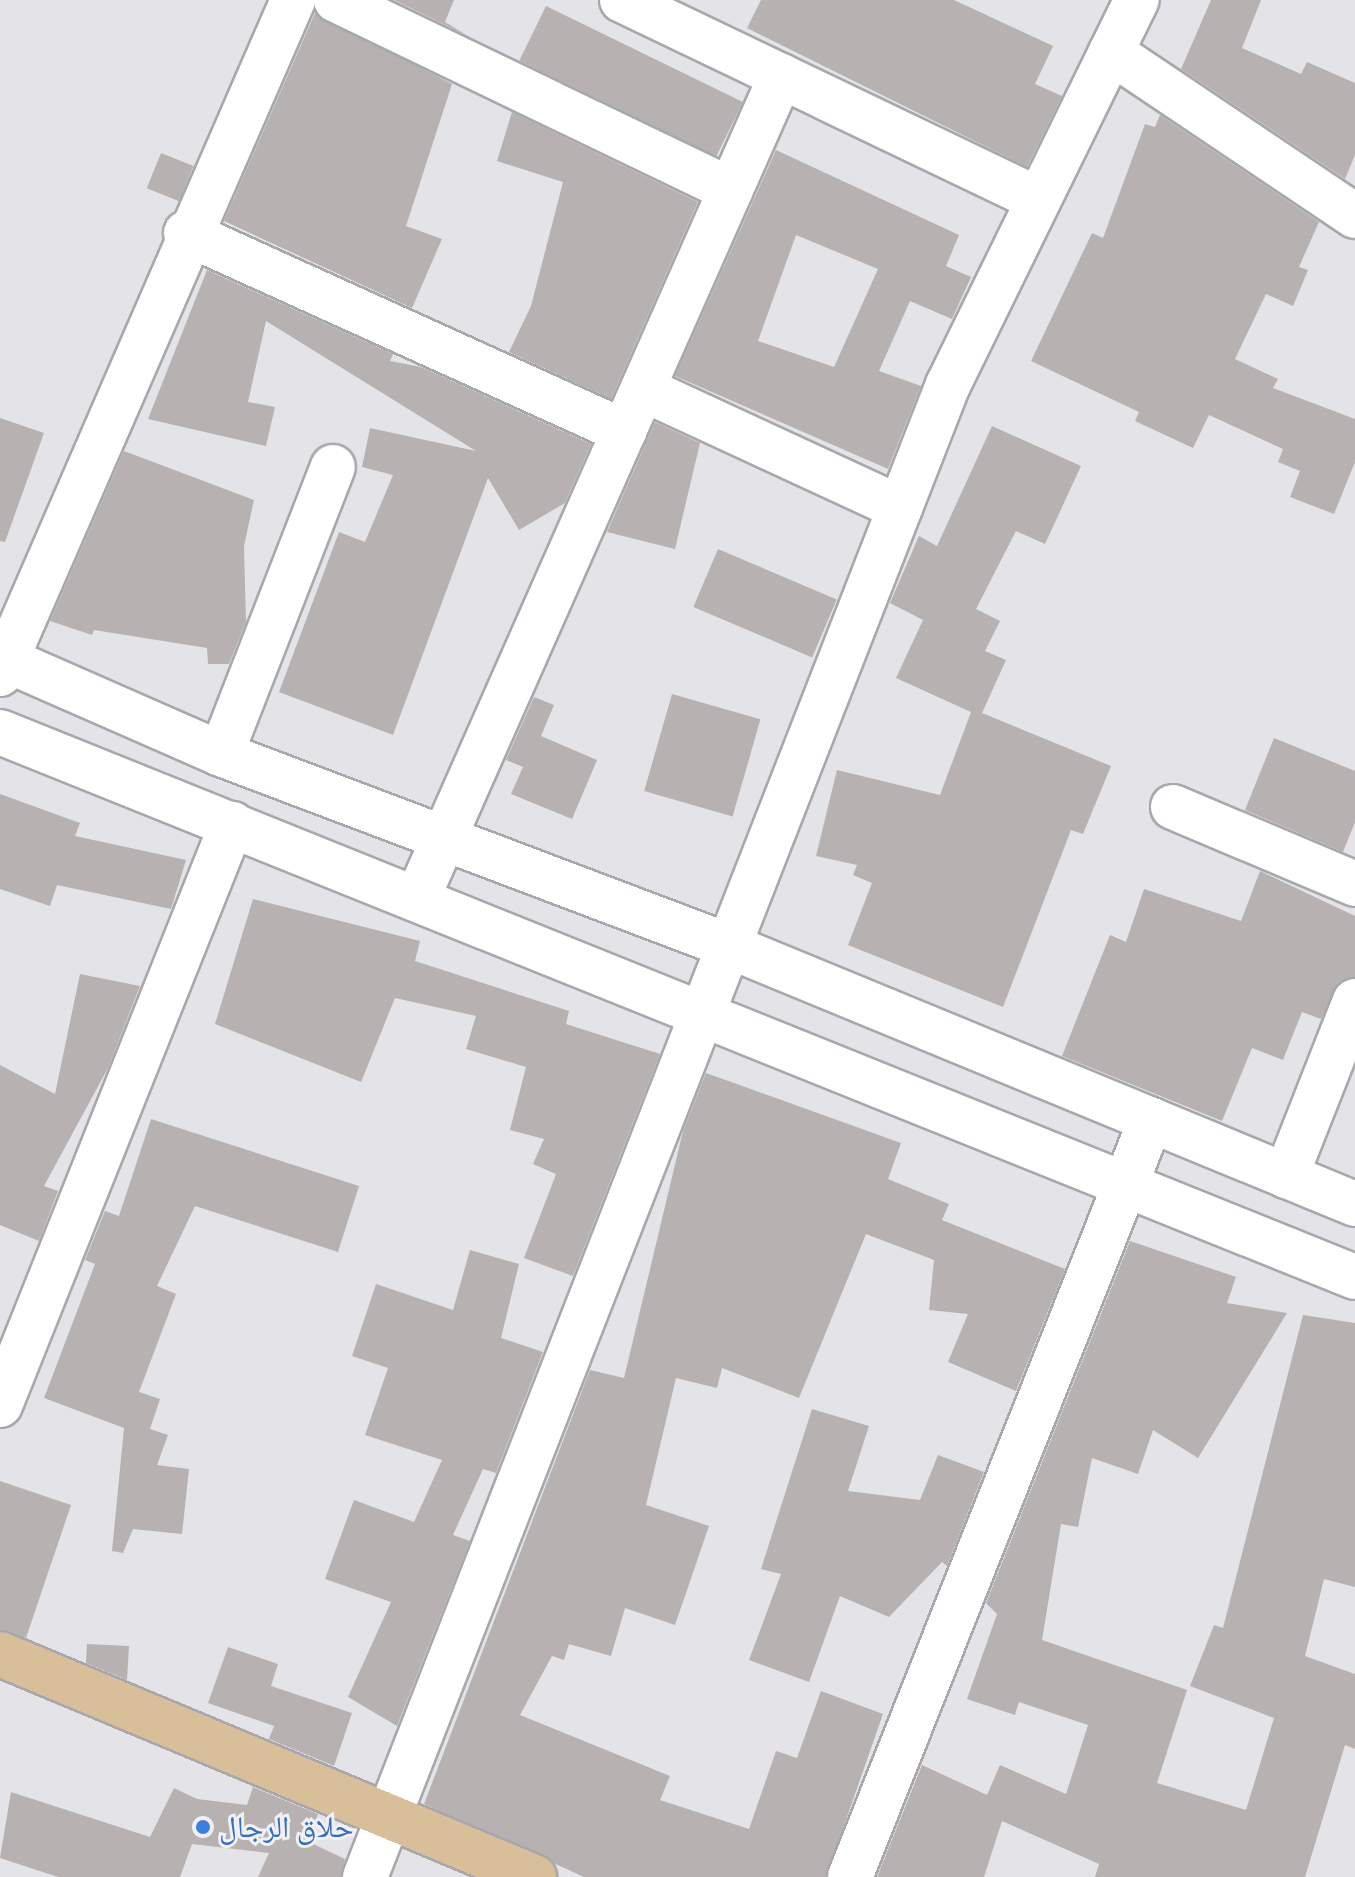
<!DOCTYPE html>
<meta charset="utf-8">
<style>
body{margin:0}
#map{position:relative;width:1355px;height:1877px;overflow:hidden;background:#e4e3e8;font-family:"Space Grotesk","Noto Naskh Arabic",sans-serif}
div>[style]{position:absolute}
.building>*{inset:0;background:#b7b2b1;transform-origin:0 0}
.roads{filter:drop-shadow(2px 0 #a8a8ac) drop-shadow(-2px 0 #a8a8ac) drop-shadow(0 2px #a8a8ac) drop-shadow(0 -2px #a8a8ac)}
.minor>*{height:44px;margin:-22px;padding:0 22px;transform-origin:22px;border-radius:22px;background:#fff}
.major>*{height:44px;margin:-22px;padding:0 22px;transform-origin:22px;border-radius:22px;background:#d9bf99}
.dots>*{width:22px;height:22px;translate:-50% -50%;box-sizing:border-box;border:4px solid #f1f1f5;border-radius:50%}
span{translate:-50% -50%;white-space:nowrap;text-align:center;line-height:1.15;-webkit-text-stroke:6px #f1f1f5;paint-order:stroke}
.shop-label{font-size:30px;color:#366cbe}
.left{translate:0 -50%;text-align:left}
</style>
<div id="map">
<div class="building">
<i style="clip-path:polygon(394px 0,454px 0,445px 22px,468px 36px)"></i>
<i style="clip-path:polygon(761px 0,954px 0,1053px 46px,1035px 84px,1062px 96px,1027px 167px,747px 28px)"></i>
<i style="clip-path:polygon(1211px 0,1261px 0,1242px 48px,1301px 74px,1307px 62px,1355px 83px,1355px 155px,1345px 179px,1181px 69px)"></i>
<i style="left:546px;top:6px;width:219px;height:61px;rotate:26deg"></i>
<i style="clip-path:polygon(315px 13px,452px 84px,406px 226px,442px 239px,412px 308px,224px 221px)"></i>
<i style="clip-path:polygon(512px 112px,698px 202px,611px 399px,509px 352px,531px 306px,563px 182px,497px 161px)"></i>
<i style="clip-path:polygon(1160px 115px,1319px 222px,1299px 267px,1308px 270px,1293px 306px,1266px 294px,1235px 359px,1278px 379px,1273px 388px,1355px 419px,1355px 462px,1334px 514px,1290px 497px,1300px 471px,1278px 462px,1283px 449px,1209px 415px,1193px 448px,1135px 421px,1139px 412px,1031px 361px,1092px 233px,1103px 238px,1145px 124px,1155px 127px)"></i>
<i style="clip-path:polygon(evenodd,776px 150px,959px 235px,946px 266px,971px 277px,952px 319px,910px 301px,879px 371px,921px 386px,888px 469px,675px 376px,776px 150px,796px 235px,878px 269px,834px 367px,758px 341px,796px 235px)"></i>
<i style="left:161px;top:153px;width:35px;height:38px;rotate:22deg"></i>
<i style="clip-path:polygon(207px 270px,393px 354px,390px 361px,421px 367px,591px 444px,565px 503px,519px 530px,488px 478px,393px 735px,279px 692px,339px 532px,365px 542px,393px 475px,362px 467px,370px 428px,476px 451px,266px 321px,248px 402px,275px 407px,266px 446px,148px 419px)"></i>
<i style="clip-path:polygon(0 418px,44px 433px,5px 542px,0 541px)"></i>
<i style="clip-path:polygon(655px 422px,700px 443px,675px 549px,607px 532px)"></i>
<i style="clip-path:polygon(992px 426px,1081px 466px,1045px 544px,1016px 531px,976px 609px,1000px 621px,985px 651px,1006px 660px,982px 713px,1111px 766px,1083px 834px,1071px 830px,1003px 1007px,848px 945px,872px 883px,853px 875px,857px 865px,816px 856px,837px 770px,940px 795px,971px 712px,896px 678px,923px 620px,890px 603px,919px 536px,937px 546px)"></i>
<i style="clip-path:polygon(124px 451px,254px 500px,244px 546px,246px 622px,229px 664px,208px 664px,207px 648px,94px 630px,92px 635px,50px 621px)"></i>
<i style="left:718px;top:549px;width:129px;height:63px;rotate:23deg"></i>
<i style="left:672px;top:694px;width:92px;height:101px;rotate:16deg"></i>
<i style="clip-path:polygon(534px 697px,554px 705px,541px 736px,597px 760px,572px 819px,511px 794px,523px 767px,506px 760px)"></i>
<i style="clip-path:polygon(1274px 738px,1355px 771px,1355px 822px,1343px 852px,1245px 810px)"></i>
<i style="clip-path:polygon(0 794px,80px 823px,75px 836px,186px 860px,171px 909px,57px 885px,50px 906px,0 889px)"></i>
<i style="clip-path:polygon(1260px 871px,1355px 916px,1355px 977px,1339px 982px,1321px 1019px,1302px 1012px,1283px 1060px,1252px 1048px,1222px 1121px,1062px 1056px,1110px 935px,1126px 942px,1144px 889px,1241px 921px)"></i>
<i style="clip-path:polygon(253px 899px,420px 941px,415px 961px,569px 1011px,566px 1024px,660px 1054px,573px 1276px,524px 1258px,556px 1174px,533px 1164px,544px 1139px,510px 1130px,526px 1067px,466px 1049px,476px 1016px,395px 998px,361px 1082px,215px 1024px)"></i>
<i style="clip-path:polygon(80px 974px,140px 986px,108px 1068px,44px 1186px,58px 1191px,39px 1241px,0 1225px,0 1065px,55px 1094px)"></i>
<i style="clip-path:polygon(706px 1073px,901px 1143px,888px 1179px,949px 1204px,942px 1220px,1065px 1269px,1016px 1391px,948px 1362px,968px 1314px,929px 1310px,934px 1260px,866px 1234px,799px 1398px,722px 1368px,717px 1388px,676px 1378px,646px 1505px,709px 1526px,675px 1625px,625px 1608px,611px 1656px,569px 1644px,564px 1660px,552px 1656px,520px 1715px,670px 1776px,660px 1800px,749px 1829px,776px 1751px,797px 1758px,821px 1691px,883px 1714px,826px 1877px,584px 1877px,424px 1804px,590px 1370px,624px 1378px,683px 1131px)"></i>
<i style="clip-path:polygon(151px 1119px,359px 1186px,338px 1252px,195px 1206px,157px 1286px,176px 1294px,139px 1392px,160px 1399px,150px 1429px,168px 1435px,157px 1465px,189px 1469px,182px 1534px,133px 1529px,123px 1553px,112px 1551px,124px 1428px,44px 1398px,95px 1264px,85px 1260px,105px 1211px,119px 1216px)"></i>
<i style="clip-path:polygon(1130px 1241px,1236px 1277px,1227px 1303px,1287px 1313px,1198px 1458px,1153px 1430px,1138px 1474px,1092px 1458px,1078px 1527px,1061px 1524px,1042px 1640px,1187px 1690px,1157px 1783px,1246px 1810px,1274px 1718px,1190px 1686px,1214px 1625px,1223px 1628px,1303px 1315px,1355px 1323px,1355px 1587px,1324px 1579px,1305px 1656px,1355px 1674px,1355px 1749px,1345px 1745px,1305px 1877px,1095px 1877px,1099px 1864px,1002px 1821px,984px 1877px,877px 1877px,922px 1765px,987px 1795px,1000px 1765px,1066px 1794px,1088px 1725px,1019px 1702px,1015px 1715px,967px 1699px,997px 1614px,986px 1603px)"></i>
<i style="clip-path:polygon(470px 1250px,519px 1264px,501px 1338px,543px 1352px,496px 1473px,483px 1469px,453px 1535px,470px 1541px,397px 1726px,348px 1697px,391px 1602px,325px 1579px,354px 1500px,414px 1522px,442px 1460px,365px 1435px,388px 1368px,352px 1356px,376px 1284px,453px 1310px)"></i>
<i style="clip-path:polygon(812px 1409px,869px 1426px,848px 1491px,920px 1500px,938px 1455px,984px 1472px,947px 1566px,942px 1562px,889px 1617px,840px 1596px,809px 1682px,749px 1660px,781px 1574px,761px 1569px)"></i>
<i style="clip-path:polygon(0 1481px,71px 1505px,26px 1638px,0 1630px)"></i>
<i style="clip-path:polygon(87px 1644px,129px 1646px,127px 1680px,86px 1663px)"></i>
<i style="clip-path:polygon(228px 1647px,278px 1664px,271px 1686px,352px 1713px,334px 1766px,269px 1739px,274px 1726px,208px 1703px)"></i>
<i style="clip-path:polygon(253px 1787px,318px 1814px,309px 1842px,345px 1859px,341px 1877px,258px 1877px,269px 1853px,192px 1844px,180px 1877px,58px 1877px,0 1858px,11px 1792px,150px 1837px,174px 1788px,197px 1799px,247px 1805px)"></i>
</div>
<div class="roads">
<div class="minor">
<i style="left:336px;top:0;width:438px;rotate:25.7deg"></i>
<i style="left:622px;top:0;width:462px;rotate:25.6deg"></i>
<i style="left:1111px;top:52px;width:294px;rotate:33.9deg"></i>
<i style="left:186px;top:233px;width:481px;rotate:24.4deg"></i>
<i style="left:643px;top:389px;width:283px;rotate:24.8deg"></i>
<i style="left:0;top:657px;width:241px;rotate:23.7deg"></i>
<i style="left:221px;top:754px;width:543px;rotate:20.7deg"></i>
<i style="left:729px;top:946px;width:677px;rotate:22.4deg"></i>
<i style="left:0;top:674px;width:735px;rotate:-66.5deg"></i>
<i style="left:0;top:732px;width:1460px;rotate:21.91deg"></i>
<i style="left:221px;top:754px;width:308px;rotate:-68.7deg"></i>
<i style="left:1173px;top:807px;width:198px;rotate:22.9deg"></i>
<i style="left:417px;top:899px;width:900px;rotate:-66.14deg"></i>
<i style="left:1286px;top:1176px;width:188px;rotate:-68.5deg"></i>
<i style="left:0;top:1405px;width:626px;rotate:-68.23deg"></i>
<i style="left:365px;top:1877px;width:1602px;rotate:-68.66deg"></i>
<i style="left:948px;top:385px;width:429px;rotate:-63.9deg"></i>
<i style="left:850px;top:1877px;width:815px;rotate:-68.32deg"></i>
</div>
<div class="major">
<i style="left:0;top:1654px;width:579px;rotate:22.67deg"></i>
</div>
</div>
<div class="dots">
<i style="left:203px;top:1827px;background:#3f7fe0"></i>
</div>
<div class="shop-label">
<span class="left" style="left:219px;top:1827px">حلاق الرجال</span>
</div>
</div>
